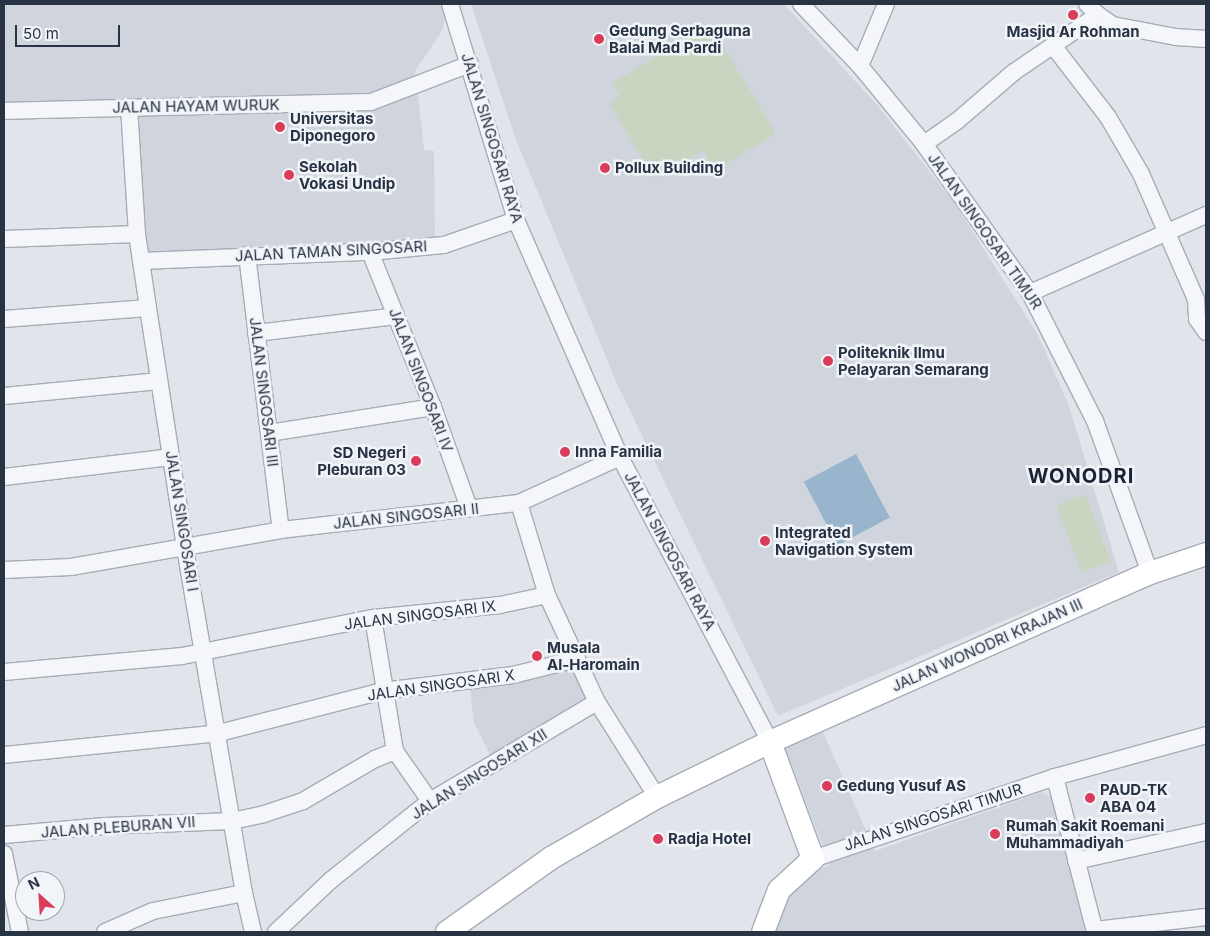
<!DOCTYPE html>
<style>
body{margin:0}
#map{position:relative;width:1210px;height:936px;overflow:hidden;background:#e1e5eb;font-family:Inter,sans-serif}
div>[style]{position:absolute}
.built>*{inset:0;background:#cfd4dd}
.green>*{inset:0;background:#c7d5c1;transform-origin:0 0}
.water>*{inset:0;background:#99b5ce;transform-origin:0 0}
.roads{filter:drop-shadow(1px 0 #a6acb6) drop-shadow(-1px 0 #a6acb6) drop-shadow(0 1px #a6acb6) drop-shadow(0 -1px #a6acb6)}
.street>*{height:16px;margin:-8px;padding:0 8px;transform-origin:8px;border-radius:8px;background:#f4f6f9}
.secondary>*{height:22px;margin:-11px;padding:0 11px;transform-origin:11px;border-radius:11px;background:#fff}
.dots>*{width:14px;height:14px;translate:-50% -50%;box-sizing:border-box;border:2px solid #f1f4f8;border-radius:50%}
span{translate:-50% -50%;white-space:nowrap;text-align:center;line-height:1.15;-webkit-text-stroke:5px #f1f4f8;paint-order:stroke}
.poi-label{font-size:15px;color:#283344;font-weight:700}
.left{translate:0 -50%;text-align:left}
.right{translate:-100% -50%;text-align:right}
.street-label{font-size:15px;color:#283344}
.district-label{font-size:20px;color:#1a2435;font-weight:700;letter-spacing:1px}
.frame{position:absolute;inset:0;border:5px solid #283344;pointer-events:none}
.north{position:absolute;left:15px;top:871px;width:50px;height:50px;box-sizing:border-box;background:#f1f4f8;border:1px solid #a1a7b0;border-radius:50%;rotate:334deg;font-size:14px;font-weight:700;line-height:20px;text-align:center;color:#283344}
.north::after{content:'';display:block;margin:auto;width:18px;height:22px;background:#da3c5a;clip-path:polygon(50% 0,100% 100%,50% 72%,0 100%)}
.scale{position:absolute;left:15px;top:25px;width:105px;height:22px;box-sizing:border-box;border:2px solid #283344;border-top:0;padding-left:6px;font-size:15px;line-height:18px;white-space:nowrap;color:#283344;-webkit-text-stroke:4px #f1f4f8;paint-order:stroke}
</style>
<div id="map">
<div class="built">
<i style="clip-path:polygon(4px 4px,449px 4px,442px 31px,415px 71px,424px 150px,434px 151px,435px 244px,146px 252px,137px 102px,4px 103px)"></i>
<i style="clip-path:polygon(471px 4px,784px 4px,877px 105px,956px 205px,1038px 335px,1069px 406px,1119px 572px,778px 716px,618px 386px,515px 137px)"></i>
<i style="clip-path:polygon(572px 662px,592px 701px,492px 759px,474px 723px,470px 690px)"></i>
<i style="clip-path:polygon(823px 732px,875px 851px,1042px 792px,1054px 799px,1074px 874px,1085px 932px,775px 932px,786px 890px,808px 874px,830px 865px,785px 748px)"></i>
</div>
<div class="green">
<i style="clip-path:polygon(710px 24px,776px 134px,716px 170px,703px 150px,655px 179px,609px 103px,620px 96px,612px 83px)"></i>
<i style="left:1085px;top:494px;width:72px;height:31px;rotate:69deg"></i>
</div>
<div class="water">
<i style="left:856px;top:454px;width:72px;height:59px;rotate:62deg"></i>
</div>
<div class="roads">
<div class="street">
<i style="left:450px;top:4px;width:226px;rotate:73deg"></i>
<i style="left:516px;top:220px;width:259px;rotate:66.3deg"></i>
<i style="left:620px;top:457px;width:322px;rotate:62.2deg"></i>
<i style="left:801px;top:4px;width:86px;rotate:46.4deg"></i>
<i style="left:860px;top:66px;width:101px;rotate:50.6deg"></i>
<i style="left:924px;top:144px;width:183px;rotate:54.6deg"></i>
<i style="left:1030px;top:293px;width:144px;rotate:63.1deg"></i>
<i style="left:1095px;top:421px;width:162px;rotate:70.1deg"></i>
<i style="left:1087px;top:4px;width:16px;rotate:45deg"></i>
<i style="left:1054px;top:47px;width:88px;rotate:52.4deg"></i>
<i style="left:1108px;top:117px;width:66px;rotate:59.9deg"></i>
<i style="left:1141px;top:174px;width:137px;rotate:66.3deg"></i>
<i style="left:1196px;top:299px;width:20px;rotate:87deg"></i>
<i style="left:1197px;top:319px;width:16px;rotate:55deg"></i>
<i style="left:860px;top:66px;width:67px;rotate:-67.2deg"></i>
<i style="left:129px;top:107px;width:127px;rotate:86.4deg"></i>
<i style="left:137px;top:234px;width:75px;rotate:81.5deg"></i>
<i style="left:148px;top:308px;width:243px;rotate:81.2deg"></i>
<i style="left:185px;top:548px;width:350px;rotate:80.3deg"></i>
<i style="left:244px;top:893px;width:40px;rotate:77deg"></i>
<i style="left:4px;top:111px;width:367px;rotate:-1.4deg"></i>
<i style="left:371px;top:102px;width:106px;rotate:-21deg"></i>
<i style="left:924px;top:144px;width:40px;rotate:-34.9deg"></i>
<i style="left:957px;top:121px;width:75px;rotate:-40.7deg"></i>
<i style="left:1014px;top:72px;width:102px;rotate:-34.2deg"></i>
<i style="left:1098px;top:15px;width:18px;rotate:34deg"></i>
<i style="left:1113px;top:25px;width:64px;rotate:10.8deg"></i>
<i style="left:1176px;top:37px;width:30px;rotate:4deg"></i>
<i style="left:4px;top:239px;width:133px;rotate:-2.2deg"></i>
<i style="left:370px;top:252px;width:167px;rotate:67.9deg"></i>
<i style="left:433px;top:407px;width:107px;rotate:70.4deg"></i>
<i style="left:247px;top:255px;width:277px;rotate:83deg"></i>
<i style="left:141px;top:261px;width:229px;rotate:-2.3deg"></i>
<i style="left:370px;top:252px;width:74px;rotate:-5.4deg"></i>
<i style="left:444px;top:245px;width:76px;rotate:-19.1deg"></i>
<i style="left:1030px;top:293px;width:193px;rotate:-23.9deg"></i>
<i style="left:4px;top:319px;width:144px;rotate:-4.4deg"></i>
<i style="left:256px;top:333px;width:141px;rotate:-6.9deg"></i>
<i style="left:4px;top:396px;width:156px;rotate:-5.5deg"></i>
<i style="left:269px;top:433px;width:166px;rotate:-9deg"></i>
<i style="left:4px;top:477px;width:168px;rotate:-6.8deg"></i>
<i style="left:519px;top:503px;width:96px;rotate:73.1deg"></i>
<i style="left:547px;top:595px;width:118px;rotate:65deg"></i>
<i style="left:597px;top:702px;width:112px;rotate:57.7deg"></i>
<i style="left:4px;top:570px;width:67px;rotate:-2.6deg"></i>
<i style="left:71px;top:567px;width:213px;rotate:-10deg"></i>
<i style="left:281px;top:530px;width:240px;rotate:-6.5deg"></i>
<i style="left:519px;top:503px;width:111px;rotate:-24.5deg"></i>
<i style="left:373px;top:618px;width:135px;rotate:80.6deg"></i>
<i style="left:395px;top:751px;width:61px;rotate:55deg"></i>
<i style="left:4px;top:672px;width:179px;rotate:-5.1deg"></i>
<i style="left:182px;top:656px;width:195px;rotate:-11.3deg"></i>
<i style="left:373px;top:618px;width:128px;rotate:-5.8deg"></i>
<i style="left:500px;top:605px;width:48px;rotate:-12deg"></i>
<i style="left:4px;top:755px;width:216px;rotate:-5.8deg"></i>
<i style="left:219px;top:733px;width:169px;rotate:-14.4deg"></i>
<i style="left:383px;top:691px;width:131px;rotate:-7deg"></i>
<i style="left:513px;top:675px;width:66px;rotate:-14deg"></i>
<i style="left:4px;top:835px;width:101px;rotate:-5.1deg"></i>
<i style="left:105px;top:826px;width:127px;rotate:-2.3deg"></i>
<i style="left:232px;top:821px;width:33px;rotate:-12deg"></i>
<i style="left:264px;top:814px;width:41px;rotate:-18.4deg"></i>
<i style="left:303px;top:801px;width:83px;rotate:-30.3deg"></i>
<i style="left:375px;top:759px;width:22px;rotate:-22deg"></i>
<i style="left:4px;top:854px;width:80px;rotate:78.4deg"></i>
<i style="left:813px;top:859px;width:256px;rotate:-18.7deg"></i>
<i style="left:1076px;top:861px;width:133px;rotate:-12.6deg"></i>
<i style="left:1095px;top:930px;width:112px;rotate:-6.7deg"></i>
<i style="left:105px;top:932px;width:52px;rotate:-23.6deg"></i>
<i style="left:153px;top:911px;width:93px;rotate:-11.2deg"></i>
<i style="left:276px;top:932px;width:76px;rotate:-43.4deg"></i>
<i style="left:331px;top:880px;width:127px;rotate:-38.6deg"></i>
<i style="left:430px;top:801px;width:194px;rotate:-30.7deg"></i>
<i style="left:1095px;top:932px;width:160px;rotate:-104.5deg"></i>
<i style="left:1055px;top:777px;width:157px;rotate:-15.5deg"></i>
</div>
<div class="secondary">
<i style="left:447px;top:932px;width:128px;rotate:-35.4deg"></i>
<i style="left:551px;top:858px;width:122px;rotate:-29.9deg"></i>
<i style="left:657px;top:797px;width:126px;rotate:-26deg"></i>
<i style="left:770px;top:742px;width:351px;rotate:-24deg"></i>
<i style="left:1091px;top:599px;width:64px;rotate:-23.8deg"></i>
<i style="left:1150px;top:573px;width:59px;rotate:-18.7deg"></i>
<i style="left:763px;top:932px;width:45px;rotate:-69.1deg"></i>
<i style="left:779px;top:890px;width:46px;rotate:-42.4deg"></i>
<i style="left:813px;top:859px;width:125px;rotate:-110.2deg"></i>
</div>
</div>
<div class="dots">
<i style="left:1073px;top:15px;background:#da3c5a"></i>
<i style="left:599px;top:39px;background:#da3c5a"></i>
<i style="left:280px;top:127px;background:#da3c5a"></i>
<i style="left:605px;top:168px;background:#da3c5a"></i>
<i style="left:289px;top:175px;background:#da3c5a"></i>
<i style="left:828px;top:361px;background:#da3c5a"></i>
<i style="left:565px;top:452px;background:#da3c5a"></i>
<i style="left:416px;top:461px;background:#da3c5a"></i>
<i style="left:765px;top:541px;background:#da3c5a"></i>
<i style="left:537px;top:656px;background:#da3c5a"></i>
<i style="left:827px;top:786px;background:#da3c5a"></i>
<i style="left:1090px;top:798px;background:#da3c5a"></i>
<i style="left:995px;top:834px;background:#da3c5a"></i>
<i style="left:658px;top:839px;background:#da3c5a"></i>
</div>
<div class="poi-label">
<span class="left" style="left:609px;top:39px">Gedung Serbaguna<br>Balai Mad Pardi</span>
<span style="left:1073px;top:32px">Masjid Ar Rohman</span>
<span class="left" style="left:290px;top:127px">Universitas<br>Diponegoro</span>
<span class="left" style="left:299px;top:175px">Sekolah<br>Vokasi Undip</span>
<span class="left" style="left:615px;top:168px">Pollux Building</span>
<span class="left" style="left:838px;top:361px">Politeknik Ilmu<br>Pelayaran Semarang</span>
<span class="right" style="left:406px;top:461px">SD Negeri<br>Pleburan 03</span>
<span class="left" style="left:575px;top:452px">Inna Familia</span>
<span class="left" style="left:775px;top:541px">Integrated<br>Navigation System</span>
<span class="left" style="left:547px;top:656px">Musala<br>Al-Haromain</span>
<span class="left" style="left:837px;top:786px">Gedung Yusuf AS</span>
<span class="left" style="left:1100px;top:798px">PAUD-TK<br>ABA 04</span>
<span class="left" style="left:1006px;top:834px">Rumah Sakit Roemani<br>Muhammadiyah</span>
<span class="left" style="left:668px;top:839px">Radja Hotel</span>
</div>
<div class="street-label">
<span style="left:196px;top:106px;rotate:-1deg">JALAN HAYAM WURUK</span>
<span style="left:492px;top:138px;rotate:73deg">JALAN SINGOSARI RAYA</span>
<span style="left:985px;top:231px;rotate:55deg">JALAN SINGOSARI TIMUR</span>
<span style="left:331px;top:251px;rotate:-3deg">JALAN TAMAN SINGOSARI</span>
<span style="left:421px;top:380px;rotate:69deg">JALAN SINGOSARI IV</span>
<span style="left:264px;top:392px;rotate:83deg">JALAN SINGOSARI III</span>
<span style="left:406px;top:516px;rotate:-6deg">JALAN SINGOSARI II</span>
<span style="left:182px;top:521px;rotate:81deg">JALAN SINGOSARI I</span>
<span style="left:670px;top:551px;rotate:62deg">JALAN SINGOSARI RAYA</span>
<span style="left:420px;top:615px;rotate:-7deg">JALAN SINGOSARI IX</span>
<span style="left:987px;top:645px;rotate:-24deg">JALAN WONODRI KRAJAN III</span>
<span style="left:441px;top:685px;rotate:-8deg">JALAN SINGOSARI X</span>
<span style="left:479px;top:774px;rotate:-32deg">JALAN SINGOSARI XII</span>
<span style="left:933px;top:817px;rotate:-18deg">JALAN SINGOSARI TIMUR</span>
<span style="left:118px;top:827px;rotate:-4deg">JALAN PLEBURAN VII</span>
</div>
<div class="district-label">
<span style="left:1081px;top:476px">WONODRI</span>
</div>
<div class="frame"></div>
<div class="north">N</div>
<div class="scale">50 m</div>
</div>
